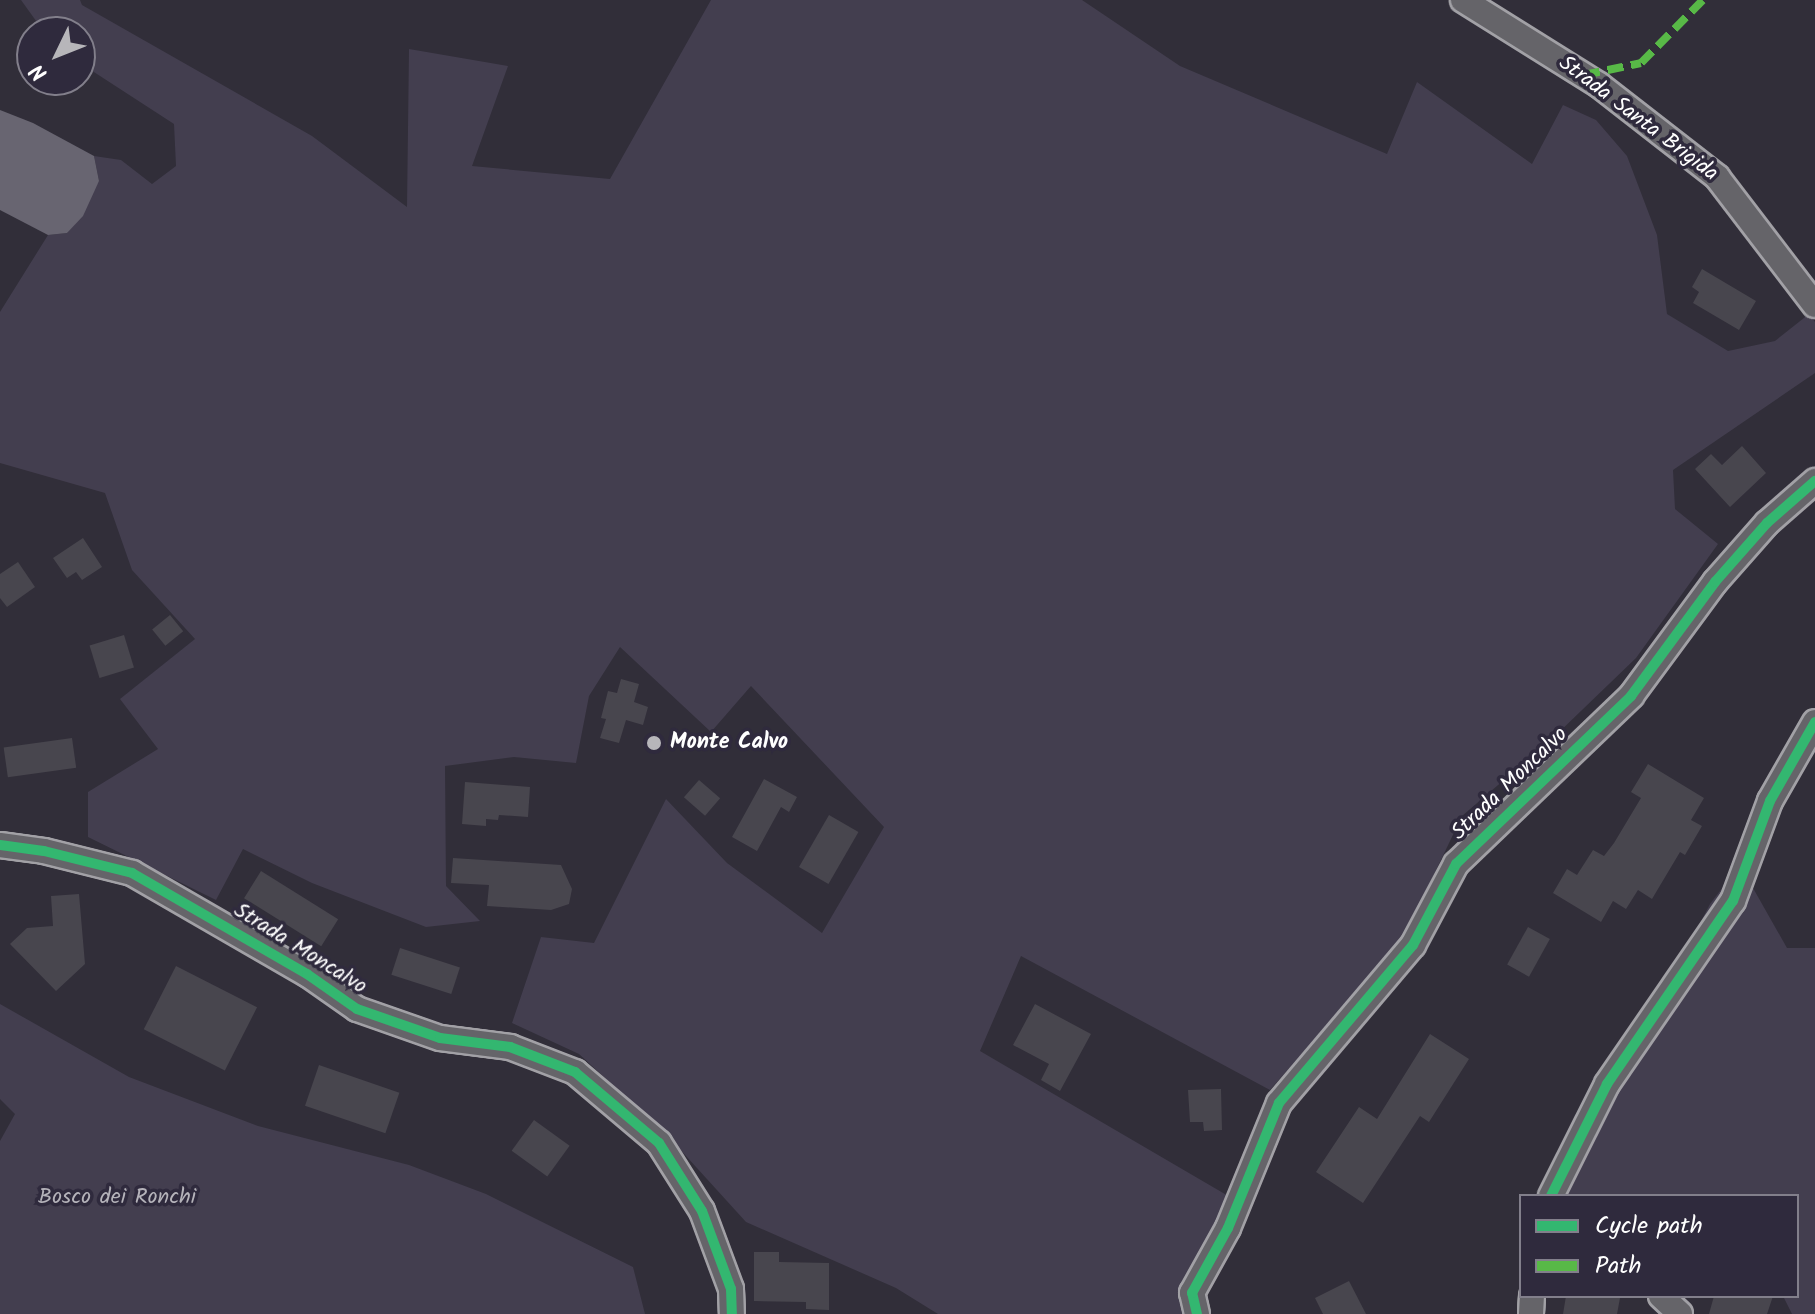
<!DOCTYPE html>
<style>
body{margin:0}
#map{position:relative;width:1815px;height:1314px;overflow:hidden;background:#312e39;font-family:Kalam,sans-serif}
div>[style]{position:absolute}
.green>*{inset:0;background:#433e4f}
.water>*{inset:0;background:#686571}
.building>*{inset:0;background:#48464e;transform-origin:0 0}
.roads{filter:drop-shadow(2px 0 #a2a1a6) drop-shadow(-2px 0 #a2a1a6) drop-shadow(0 2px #a2a1a6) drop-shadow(0 -2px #a2a1a6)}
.street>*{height:24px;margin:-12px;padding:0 12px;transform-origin:12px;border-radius:12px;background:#656469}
.quiet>*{height:8px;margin-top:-4px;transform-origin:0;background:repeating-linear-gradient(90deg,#58b947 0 16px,transparent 0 24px)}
.cycleway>*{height:10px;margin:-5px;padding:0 5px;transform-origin:5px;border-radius:5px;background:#33b770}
.dots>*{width:22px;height:22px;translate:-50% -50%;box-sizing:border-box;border:4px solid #2f2a3d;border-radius:50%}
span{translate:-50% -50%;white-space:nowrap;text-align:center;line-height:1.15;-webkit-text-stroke:7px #2f2a3d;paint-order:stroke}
.street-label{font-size:22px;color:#fff}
.poi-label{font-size:22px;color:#fff;font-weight:700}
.left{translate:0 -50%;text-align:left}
.park-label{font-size:22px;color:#b5b3ba}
.legend{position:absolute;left:1519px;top:1194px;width:280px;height:104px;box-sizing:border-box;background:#2f2a3d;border:2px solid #827f8b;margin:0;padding:10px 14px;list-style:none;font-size:24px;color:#fff}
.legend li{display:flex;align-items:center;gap:16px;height:40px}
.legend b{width:40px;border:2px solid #827f8b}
.north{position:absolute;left:16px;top:16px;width:80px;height:80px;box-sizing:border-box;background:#2f2a3d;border:2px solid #827f8b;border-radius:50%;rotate:227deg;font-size:22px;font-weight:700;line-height:32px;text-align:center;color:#fff}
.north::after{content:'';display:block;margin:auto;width:28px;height:36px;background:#b7b6ba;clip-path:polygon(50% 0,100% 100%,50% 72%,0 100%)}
</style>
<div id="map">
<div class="green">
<i style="clip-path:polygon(21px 0,80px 0,82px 5px,312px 136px,407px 207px,409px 49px,508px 66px,472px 166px,610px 179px,711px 0,1082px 0,1180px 66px,1387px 154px,1417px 82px,1532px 164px,1563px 105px,1596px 120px,1627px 156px,1657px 235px,1667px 314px,1728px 351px,1775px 341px,1809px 314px,1815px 322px,1815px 373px,1673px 470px,1675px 509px,1718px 544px,1636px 658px,1554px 737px,1462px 816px,1405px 935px,1270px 1090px,1021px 956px,980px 1051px,1230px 1197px,1179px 1298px,1182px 1314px,938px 1314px,896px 1288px,746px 1222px,666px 1134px,579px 1054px,512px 1023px,541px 937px,594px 943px,666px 799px,727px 863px,822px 933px,884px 827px,751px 686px,711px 732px,620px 647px,589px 696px,576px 763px,514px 757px,445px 766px,446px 886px,480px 921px,426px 927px,312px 883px,243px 849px,216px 900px,88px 837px,88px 792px,158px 749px,120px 699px,195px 639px,132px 570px,105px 493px,0 463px,0 312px,48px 235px,67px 233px,99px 181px,94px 156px,121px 160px,152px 184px,176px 166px,174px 124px,80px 63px,80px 32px,44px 32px)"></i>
<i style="clip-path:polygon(1740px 865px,1787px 948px,1815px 948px,1815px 1314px,1792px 1314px,1783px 1296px,1797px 1296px,1797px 1196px,1558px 1196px,1710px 904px)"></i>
<i style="clip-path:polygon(0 1004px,129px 1077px,258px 1126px,409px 1165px,486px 1194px,633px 1267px,645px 1314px,0 1314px,0 1141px,15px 1114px,0 1099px)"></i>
</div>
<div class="water">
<i style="clip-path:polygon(0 110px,33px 123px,94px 156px,99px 181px,83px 216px,67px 233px,48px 235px,0 210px)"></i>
</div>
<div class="building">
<i style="clip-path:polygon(1702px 269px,1756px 301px,1739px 330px,1693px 303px,1699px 292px,1692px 287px)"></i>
<i style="clip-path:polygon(1742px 446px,1766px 473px,1730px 507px,1695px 469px,1711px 454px,1722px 465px)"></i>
<i style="clip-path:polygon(83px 538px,102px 567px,82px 580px,76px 572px,67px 578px,53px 558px)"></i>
<i style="clip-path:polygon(18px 562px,35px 587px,7px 607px,0 598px,0 574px)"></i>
<i style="left:170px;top:615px;width:21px;height:23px;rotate:51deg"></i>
<i style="left:124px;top:635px;width:34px;height:36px;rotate:73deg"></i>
<i style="clip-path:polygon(621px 679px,639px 684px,634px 702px,648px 707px,643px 725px,626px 720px,619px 743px,600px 738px,606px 719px,601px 718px,608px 691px,617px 693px)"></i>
<i style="left:72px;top:738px;width:30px;height:69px;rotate:82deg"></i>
<i style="clip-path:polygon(1648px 764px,1704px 798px,1691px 820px,1702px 826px,1685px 855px,1680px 852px,1652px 899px,1638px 890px,1626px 909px,1613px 901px,1601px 922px,1553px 893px,1567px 869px,1577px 875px,1593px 850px,1604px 856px,1614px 843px,1641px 798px,1631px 792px)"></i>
<i style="clip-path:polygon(764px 779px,797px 797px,789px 812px,781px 807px,757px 851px,732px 837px)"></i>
<i style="left:699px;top:780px;width:28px;height:23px;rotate:41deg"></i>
<i style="clip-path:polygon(465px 782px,530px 787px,528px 817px,499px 815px,498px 820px,486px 819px,486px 826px,462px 824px)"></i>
<i style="left:829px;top:815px;width:34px;height:60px;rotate:30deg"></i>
<i style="clip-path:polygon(453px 858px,561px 865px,572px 889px,569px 904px,551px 910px,487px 906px,489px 885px,451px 883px)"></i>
<i style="left:261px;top:871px;width:91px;height:32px;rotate:32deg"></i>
<i style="clip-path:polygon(79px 894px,85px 964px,56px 991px,10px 944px,27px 928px,53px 926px,51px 896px)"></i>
<i style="left:1528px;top:927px;width:25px;height:43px;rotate:29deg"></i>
<i style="left:400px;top:948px;width:63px;height:28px;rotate:18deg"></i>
<i style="left:176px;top:966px;width:91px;height:71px;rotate:27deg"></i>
<i style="clip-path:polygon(1035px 1004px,1091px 1034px,1060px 1091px,1041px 1080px,1049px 1064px,1013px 1045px)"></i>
<i style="clip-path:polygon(1430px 1034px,1469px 1059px,1429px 1122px,1420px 1116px,1363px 1203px,1316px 1172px,1359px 1107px,1377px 1119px)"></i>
<i style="left:319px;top:1065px;width:85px;height:43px;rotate:19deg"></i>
<i style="clip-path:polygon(1221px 1089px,1222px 1130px,1204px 1131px,1203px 1122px,1190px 1122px,1188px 1090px)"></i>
<i style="left:534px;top:1120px;width:44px;height:38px;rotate:36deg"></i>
<i style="clip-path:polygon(754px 1252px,779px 1252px,779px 1262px,829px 1263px,829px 1310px,806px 1309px,806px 1302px,754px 1301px)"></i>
<i style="clip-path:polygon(1349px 1281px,1366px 1314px,1323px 1314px,1315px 1298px)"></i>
<i style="clip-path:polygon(1566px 1296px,1620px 1298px,1617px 1314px,1563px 1314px)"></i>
<i style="clip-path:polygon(1714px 1296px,1773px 1296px,1767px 1314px,1709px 1314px)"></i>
</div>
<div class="roads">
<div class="street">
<i style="left:1463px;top:0;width:160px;rotate:32deg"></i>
<i style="left:1599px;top:85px;width:150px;rotate:37.9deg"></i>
<i style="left:1717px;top:177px;width:161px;rotate:52.6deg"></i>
<i style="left:0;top:845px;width:44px;rotate:7.8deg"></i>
<i style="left:44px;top:851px;width:91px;rotate:14deg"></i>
<i style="left:132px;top:873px;width:202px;rotate:30deg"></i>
<i style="left:307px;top:974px;width:61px;rotate:35deg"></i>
<i style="left:357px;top:1009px;width:88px;rotate:19.3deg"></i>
<i style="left:440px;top:1038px;width:71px;rotate:7.3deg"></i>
<i style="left:510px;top:1047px;width:70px;rotate:21deg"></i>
<i style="left:575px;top:1072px;width:110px;rotate:40.2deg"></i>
<i style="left:659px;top:1143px;width:80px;rotate:57.7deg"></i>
<i style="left:702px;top:1211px;width:83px;rotate:69.6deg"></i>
<i style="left:731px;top:1289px;width:25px;rotate:88deg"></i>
<i style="left:1551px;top:1196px;width:125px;rotate:-63.4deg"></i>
<i style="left:1607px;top:1084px;width:222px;rotate:-55.5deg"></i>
<i style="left:1733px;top:901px;width:107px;rotate:-69.7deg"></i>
<i style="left:1770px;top:801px;width:91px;rotate:-60.3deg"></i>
<i style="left:1661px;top:1296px;width:26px;rotate:43deg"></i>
<i style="left:1197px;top:1314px;width:22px;rotate:-103deg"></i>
<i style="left:1192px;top:1293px;width:74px;rotate:-61deg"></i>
<i style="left:1228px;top:1228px;width:135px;rotate:-67.8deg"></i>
<i style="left:1279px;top:1103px;width:207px;rotate:-49.7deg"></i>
<i style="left:1413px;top:945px;width:92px;rotate:-62deg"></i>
<i style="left:1456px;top:864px;width:243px;rotate:-43.8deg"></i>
<i style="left:1631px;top:696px;width:142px;rotate:-53.6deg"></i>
<i style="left:1715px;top:582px;width:79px;rotate:-48.6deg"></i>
<i style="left:1767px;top:523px;width:64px;rotate:-41.2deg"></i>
<i style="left:1531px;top:1314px;width:18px;rotate:-87deg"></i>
</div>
</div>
<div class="quiet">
<i style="left:1584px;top:75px;width:58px;rotate:-11.9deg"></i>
<i style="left:1641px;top:63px;width:88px;rotate:-45.5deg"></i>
</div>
<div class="cycleway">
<i style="left:0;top:845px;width:44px;rotate:7.8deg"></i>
<i style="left:44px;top:851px;width:91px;rotate:14deg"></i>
<i style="left:132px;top:873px;width:202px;rotate:30deg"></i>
<i style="left:307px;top:974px;width:61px;rotate:35deg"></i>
<i style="left:357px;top:1009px;width:88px;rotate:19.3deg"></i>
<i style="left:440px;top:1038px;width:71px;rotate:7.3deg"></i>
<i style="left:510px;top:1047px;width:70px;rotate:21deg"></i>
<i style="left:575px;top:1072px;width:110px;rotate:40.2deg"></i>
<i style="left:659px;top:1143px;width:80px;rotate:57.7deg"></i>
<i style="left:702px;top:1211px;width:83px;rotate:69.6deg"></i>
<i style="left:731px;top:1289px;width:25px;rotate:88deg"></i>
<i style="left:1551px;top:1196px;width:125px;rotate:-63.4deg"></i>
<i style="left:1607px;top:1084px;width:222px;rotate:-55.5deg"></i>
<i style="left:1733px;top:901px;width:107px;rotate:-69.7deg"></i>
<i style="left:1770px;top:801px;width:91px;rotate:-60.3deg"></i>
<i style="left:1197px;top:1314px;width:22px;rotate:-103deg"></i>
<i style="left:1192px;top:1293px;width:74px;rotate:-61deg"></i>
<i style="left:1228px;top:1228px;width:135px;rotate:-67.8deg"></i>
<i style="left:1279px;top:1103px;width:207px;rotate:-49.7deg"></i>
<i style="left:1413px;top:945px;width:92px;rotate:-62deg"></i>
<i style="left:1456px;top:864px;width:243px;rotate:-43.8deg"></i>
<i style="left:1631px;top:696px;width:142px;rotate:-53.6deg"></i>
<i style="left:1715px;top:582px;width:79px;rotate:-48.6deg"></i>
<i style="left:1767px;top:523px;width:64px;rotate:-41.2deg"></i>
</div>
<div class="dots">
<i style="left:654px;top:743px;background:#b7b6ba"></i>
</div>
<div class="street-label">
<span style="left:1638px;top:119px;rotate:37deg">Strada Santa Brigida</span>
<span style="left:1510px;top:784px;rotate:-44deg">Strada Moncalvo</span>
<span style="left:300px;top:949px;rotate:32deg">Strada Moncalvo</span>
</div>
<div class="poi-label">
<span class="left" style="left:670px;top:743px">Monte Calvo</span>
</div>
<div class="park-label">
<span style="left:117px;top:1198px">Bosco dei Ronchi</span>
</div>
<ul class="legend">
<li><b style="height:10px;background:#33b770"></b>Cycle path</li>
<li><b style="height:10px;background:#58b947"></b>Path</li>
</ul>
<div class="north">N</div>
</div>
